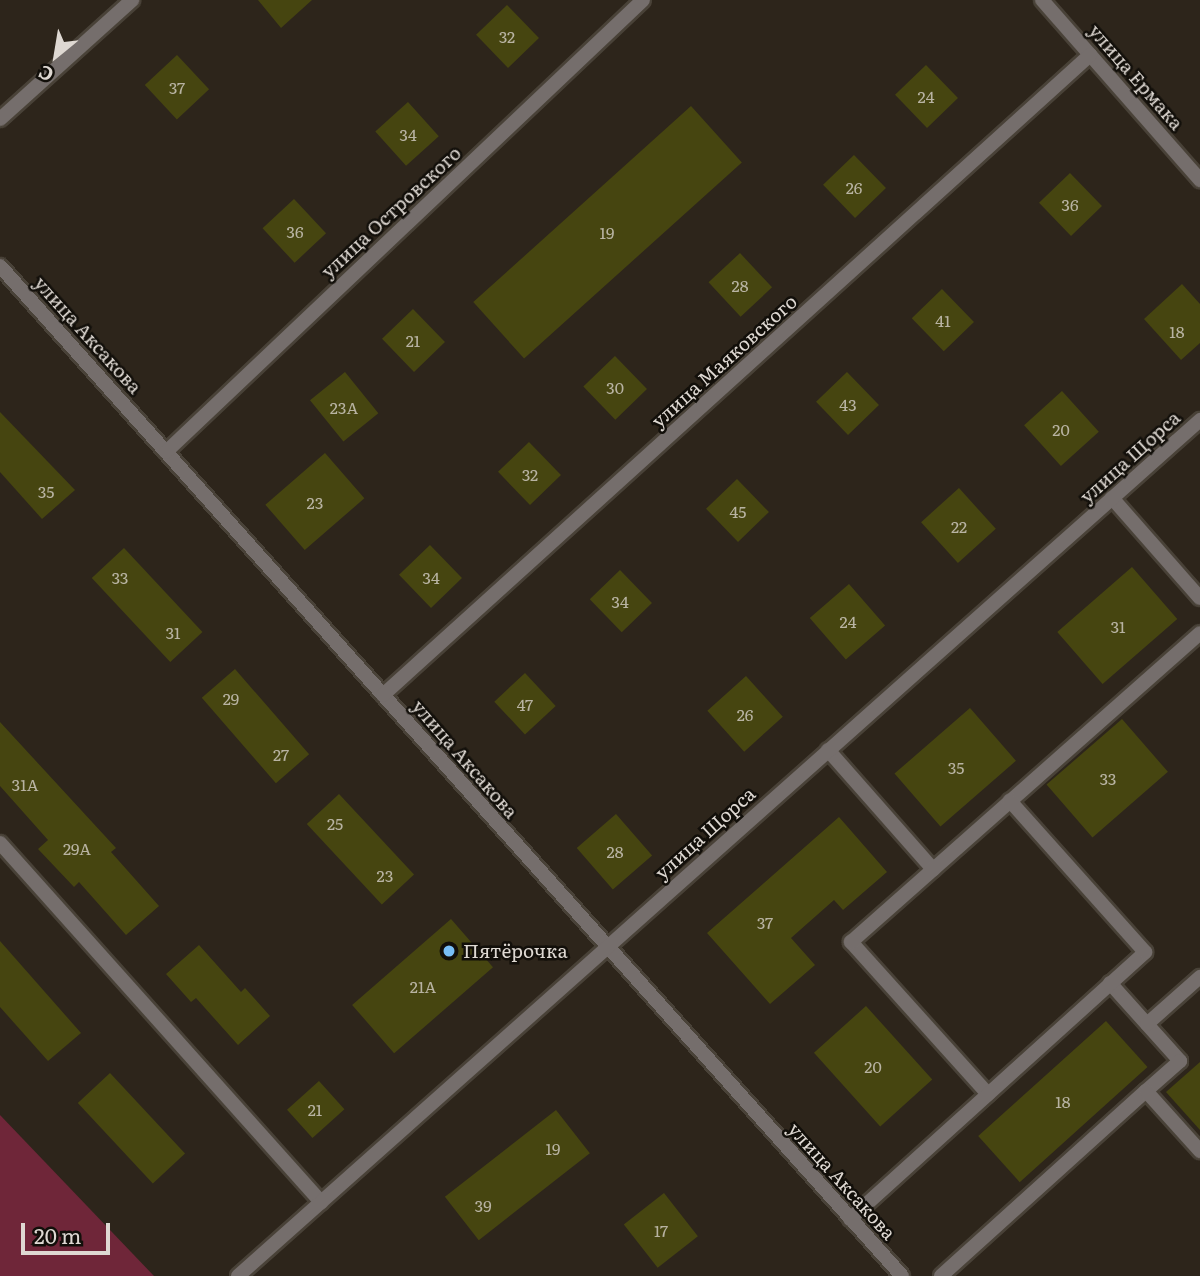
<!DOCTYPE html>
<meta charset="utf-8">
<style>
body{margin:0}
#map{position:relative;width:1200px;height:1276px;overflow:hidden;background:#2d251b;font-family:Literata,serif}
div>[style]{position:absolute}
.green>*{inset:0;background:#6f2639}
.building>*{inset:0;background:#464510;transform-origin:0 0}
.roads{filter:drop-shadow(2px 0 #494238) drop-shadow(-2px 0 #494238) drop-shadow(0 2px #494238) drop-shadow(0 -2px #494238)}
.lane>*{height:14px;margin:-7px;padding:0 7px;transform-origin:7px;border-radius:7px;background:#756e6c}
.street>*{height:14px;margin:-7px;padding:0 7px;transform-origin:7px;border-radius:7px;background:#756e6c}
.dots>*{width:19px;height:19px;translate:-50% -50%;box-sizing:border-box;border:4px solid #120f0a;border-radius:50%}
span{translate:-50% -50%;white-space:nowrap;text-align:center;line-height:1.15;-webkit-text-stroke:5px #120f0a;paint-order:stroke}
.number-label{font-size:16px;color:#b8b3a2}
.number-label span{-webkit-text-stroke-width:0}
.street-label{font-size:19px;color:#ded8d2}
.poi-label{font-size:19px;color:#ded8d2}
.left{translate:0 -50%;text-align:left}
.north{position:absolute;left:21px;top:21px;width:70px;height:70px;-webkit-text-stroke:5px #120f0a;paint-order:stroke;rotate:210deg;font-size:19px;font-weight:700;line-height:28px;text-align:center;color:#ded8d2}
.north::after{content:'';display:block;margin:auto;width:24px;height:32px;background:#ded8d2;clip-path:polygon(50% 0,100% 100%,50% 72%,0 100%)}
.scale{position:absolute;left:21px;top:1223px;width:89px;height:32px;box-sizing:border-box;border:4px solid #ded8d2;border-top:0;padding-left:9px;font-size:21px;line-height:24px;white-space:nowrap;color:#ded8d2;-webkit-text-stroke:5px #120f0a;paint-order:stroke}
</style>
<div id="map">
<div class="green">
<i style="clip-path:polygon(0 1115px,154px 1276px,0 1276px)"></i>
</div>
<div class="building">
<i style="clip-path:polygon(258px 0,312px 0,281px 28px)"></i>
<i style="left:507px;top:5px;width:46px;height:43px;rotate:46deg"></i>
<i style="left:177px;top:55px;width:47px;height:44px;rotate:47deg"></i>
<i style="left:926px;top:65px;width:46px;height:43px;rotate:46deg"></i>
<i style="left:408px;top:102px;width:46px;height:44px;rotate:48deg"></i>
<i style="left:691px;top:106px;width:76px;height:293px;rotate:48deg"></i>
<i style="left:854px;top:155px;width:46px;height:43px;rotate:46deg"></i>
<i style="left:1070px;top:173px;width:46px;height:43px;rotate:46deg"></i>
<i style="left:294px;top:199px;width:47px;height:43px;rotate:47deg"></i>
<i style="left:740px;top:253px;width:47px;height:43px;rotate:47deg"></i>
<i style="clip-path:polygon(1182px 284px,1200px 304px,1200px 343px,1181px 360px,1144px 319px)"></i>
<i style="left:942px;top:289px;width:46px;height:42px;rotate:46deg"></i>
<i style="left:413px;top:309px;width:46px;height:43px;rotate:46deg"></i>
<i style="left:615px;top:356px;width:46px;height:44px;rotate:46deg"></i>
<i style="left:345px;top:372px;width:53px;height:45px;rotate:51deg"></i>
<i style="left:847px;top:372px;width:46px;height:43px;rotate:46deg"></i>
<i style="left:1062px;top:391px;width:55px;height:51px;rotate:48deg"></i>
<i style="clip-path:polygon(0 412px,75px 490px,42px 519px,0 472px)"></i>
<i style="left:529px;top:442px;width:46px;height:43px;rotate:46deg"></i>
<i style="left:325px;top:453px;width:60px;height:79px;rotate:49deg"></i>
<i style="left:737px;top:479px;width:46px;height:43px;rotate:46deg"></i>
<i style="left:959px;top:488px;width:55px;height:51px;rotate:48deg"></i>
<i style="left:430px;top:545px;width:46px;height:43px;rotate:46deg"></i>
<i style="left:124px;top:548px;width:115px;height:44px;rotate:47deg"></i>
<i style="left:1132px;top:567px;width:69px;height:99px;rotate:49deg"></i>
<i style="left:620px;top:570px;width:46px;height:42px;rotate:46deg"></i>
<i style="left:849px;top:584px;width:55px;height:52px;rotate:49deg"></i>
<i style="left:235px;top:669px;width:113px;height:44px;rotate:49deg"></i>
<i style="left:525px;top:673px;width:45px;height:42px;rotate:47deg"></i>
<i style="left:746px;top:676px;width:55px;height:52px;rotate:48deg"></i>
<i style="left:970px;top:708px;width:70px;height:100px;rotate:49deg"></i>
<i style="left:1122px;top:719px;width:70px;height:100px;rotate:49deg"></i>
<i style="clip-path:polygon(0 722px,116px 848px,111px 852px,159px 906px,126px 935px,79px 882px,74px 887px,38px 849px,48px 840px,0 786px)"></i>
<i style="left:339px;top:794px;width:110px;height:44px;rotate:47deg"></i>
<i style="left:616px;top:814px;width:55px;height:52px;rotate:49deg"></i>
<i style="clip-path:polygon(839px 817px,887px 872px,843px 910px,834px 900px,791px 938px,815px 965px,770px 1004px,707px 933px)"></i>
<i style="left:451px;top:919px;width:64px;height:131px;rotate:49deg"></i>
<i style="clip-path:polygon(0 941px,81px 1033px,48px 1061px,0 1007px)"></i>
<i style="clip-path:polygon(199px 945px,241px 992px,245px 988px,270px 1016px,238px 1045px,196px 998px,191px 1002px,166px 974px)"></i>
<i style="left:866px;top:1006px;width:99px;height:70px;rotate:48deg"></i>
<i style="left:1106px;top:1021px;width:62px;height:172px;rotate:48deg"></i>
<i style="clip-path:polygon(1200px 1062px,1200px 1130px,1166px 1092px)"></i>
<i style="left:110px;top:1073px;width:110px;height:44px;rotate:47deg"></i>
<i style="left:319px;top:1081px;width:38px;height:43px;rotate:48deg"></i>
<i style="left:556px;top:1110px;width:55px;height:141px;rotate:52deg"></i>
<i style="left:664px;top:1193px;width:55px;height:51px;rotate:52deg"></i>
</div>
<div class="roads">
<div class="lane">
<i style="left:1112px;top:498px;width:133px;rotate:48.7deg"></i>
<i style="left:828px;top:750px;width:159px;rotate:48.6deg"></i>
<i style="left:0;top:843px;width:482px;rotate:48.2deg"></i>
<i style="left:1110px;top:983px;width:105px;rotate:48.1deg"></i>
<i style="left:1180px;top:1061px;width:45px;rotate:138.6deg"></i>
<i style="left:1147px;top:1024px;width:71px;rotate:-41.6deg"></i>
<i style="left:988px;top:1094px;width:205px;rotate:-132deg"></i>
<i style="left:851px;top:942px;width:466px;rotate:-41.5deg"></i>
<i style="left:850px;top:1219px;width:398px;rotate:-42.1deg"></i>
<i style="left:1145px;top:952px;width:203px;rotate:-131.8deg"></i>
<i style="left:941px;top:1276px;width:276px;rotate:-42.1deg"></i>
<i style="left:1146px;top:1091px;width:81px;rotate:48deg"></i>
</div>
<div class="street">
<i style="left:1042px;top:0;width:240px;rotate:48.7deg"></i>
<i style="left:0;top:119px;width:178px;rotate:-42deg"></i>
<i style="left:0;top:266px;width:1354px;rotate:48.23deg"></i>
<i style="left:166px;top:452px;width:657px;rotate:-43.46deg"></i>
<i style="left:383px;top:695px;width:954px;rotate:-42.15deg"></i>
<i style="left:238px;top:1276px;width:1288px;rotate:-41.66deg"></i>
</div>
</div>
<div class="dots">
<i style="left:449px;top:951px;background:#78bff7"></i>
</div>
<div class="number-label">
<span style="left:507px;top:36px">32</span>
<span style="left:177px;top:87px">37</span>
<span style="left:926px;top:96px">24</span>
<span style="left:408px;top:134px">34</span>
<span style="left:854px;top:187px">26</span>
<span style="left:1070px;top:204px">36</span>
<span style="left:295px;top:231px">36</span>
<span style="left:607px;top:232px">19</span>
<span style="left:740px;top:285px">28</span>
<span style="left:943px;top:320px">41</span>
<span style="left:1177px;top:331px">18</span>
<span style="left:413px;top:340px">21</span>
<span style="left:615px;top:387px">30</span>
<span style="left:848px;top:404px">43</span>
<span style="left:344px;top:407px">23А</span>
<span style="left:1061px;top:429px">20</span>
<span style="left:530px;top:474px">32</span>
<span style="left:46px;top:491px">35</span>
<span style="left:315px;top:502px">23</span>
<span style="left:738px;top:511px">45</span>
<span style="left:959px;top:526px">22</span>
<span style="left:120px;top:577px">33</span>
<span style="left:431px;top:577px">34</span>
<span style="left:620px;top:601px">34</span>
<span style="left:848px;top:621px">24</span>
<span style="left:1118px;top:626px">31</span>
<span style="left:173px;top:632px">31</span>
<span style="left:231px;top:698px">29</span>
<span style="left:525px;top:704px">47</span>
<span style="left:745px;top:714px">26</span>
<span style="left:281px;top:754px">27</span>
<span style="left:956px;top:767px">35</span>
<span style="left:1108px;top:778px">33</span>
<span style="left:25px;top:784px">31А</span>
<span style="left:335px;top:823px">25</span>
<span style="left:77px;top:848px">29А</span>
<span style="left:615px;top:851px">28</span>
<span style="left:385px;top:875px">23</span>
<span style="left:765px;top:922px">37</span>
<span style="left:423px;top:986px">21А</span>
<span style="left:873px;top:1066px">20</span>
<span style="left:1063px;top:1101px">18</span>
<span style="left:315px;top:1109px">21</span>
<span style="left:553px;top:1148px">19</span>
<span style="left:483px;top:1205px">39</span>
<span style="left:661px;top:1230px">17</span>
</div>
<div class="street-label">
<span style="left:1136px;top:77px;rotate:49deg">улица Ермака</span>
<span style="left:391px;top:212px;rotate:-43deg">улица Островского</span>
<span style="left:88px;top:335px;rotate:48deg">улица Аксакова</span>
<span style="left:724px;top:361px;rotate:-42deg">улица Маяковского</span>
<span style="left:1130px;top:457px;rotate:-42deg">улица Щорса</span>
<span style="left:465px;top:759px;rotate:49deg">улица Аксакова</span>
<span style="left:705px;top:833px;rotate:-42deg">улица Щорса</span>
<span style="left:842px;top:1181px;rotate:48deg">улица Аксакова</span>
</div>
<div class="poi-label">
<span class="left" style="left:463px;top:951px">Пятёрочка</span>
</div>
<div class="north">С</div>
<div class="scale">20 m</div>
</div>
